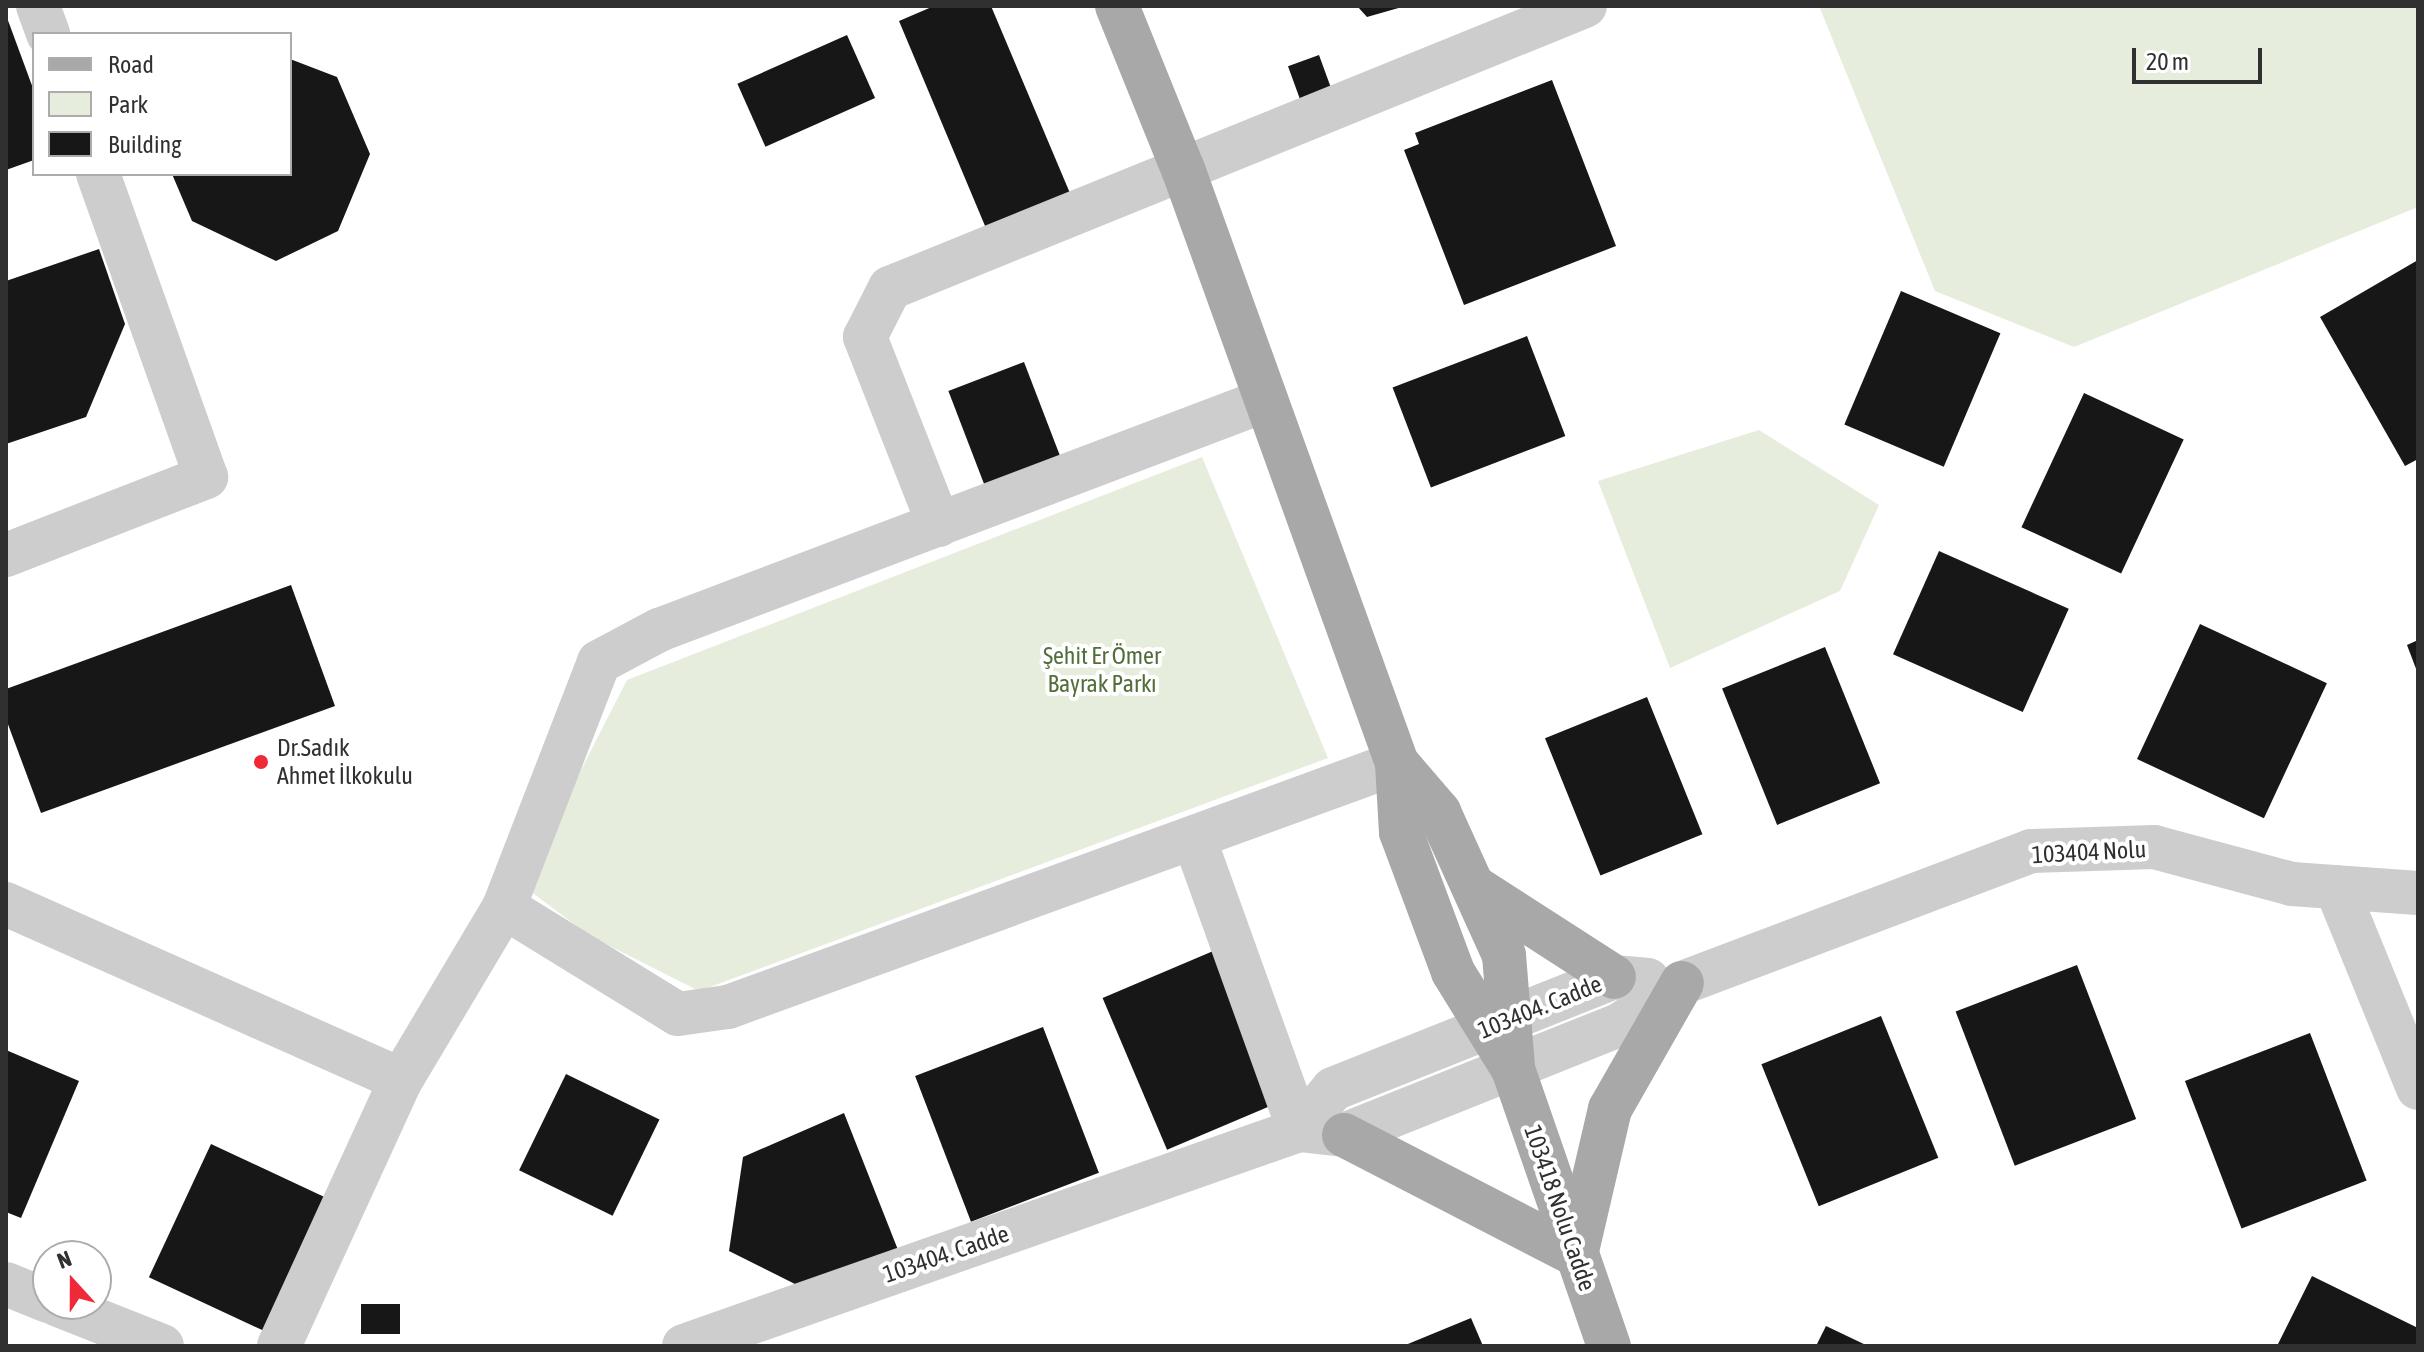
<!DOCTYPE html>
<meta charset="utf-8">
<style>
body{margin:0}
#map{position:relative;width:2424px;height:1352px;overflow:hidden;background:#fff;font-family:"Asap Condensed",sans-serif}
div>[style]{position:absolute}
.green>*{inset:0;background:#e6eddd}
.building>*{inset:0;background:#171717;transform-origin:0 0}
.minor>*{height:44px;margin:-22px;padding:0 22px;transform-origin:22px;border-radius:22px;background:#cdcdcd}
.major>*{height:44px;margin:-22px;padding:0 22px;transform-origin:22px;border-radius:22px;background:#a8a8a8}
.dots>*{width:22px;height:22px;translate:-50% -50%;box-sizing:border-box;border:4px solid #fff;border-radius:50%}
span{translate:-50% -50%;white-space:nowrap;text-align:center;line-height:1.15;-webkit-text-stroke:8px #fff;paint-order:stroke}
.park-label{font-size:24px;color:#536e3a}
.poi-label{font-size:24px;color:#303030}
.left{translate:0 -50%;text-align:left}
.street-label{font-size:24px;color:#303030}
.frame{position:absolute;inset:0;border:8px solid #303030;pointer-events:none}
.legend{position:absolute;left:32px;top:32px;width:260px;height:144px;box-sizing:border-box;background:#fff;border:2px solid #acacac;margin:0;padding:10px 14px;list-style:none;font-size:24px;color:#303030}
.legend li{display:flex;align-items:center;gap:16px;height:40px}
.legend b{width:40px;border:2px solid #acacac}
.north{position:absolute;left:32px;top:1240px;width:80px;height:80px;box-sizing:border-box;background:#fff;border:2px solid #acacac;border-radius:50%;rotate:339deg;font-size:22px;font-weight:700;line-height:32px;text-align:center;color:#303030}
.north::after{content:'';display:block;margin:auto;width:28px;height:36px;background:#ef2938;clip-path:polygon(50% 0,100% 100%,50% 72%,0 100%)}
.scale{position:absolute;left:2132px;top:48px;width:130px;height:36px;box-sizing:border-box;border:4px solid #303030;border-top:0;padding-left:10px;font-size:24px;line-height:28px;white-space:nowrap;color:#303030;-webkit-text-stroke:6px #fff;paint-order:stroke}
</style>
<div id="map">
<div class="green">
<i style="clip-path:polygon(1819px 6px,2418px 6px,2418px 207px,2074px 347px,1935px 291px)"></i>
<i style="clip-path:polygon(1759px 430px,1879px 505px,1840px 591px,1670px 668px,1598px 481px)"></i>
<i style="clip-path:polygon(1202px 457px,1328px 758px,699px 991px,590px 936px,530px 891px,537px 856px,627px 680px)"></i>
</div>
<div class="building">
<i style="clip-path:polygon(934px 6px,991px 6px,1072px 198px,988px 233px,899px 21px)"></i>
<i style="clip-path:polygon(1357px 6px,1402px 6px,1402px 7px,1367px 17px)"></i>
<i style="clip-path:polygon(6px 15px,34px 91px,34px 160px,6px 170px)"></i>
<i style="left:847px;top:35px;width:69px;height:120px;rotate:66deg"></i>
<i style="left:1319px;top:55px;width:41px;height:33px;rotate:70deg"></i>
<i style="clip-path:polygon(290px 59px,337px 77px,370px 154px,338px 231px,276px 261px,192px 221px,172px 174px,290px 174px)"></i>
<i style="clip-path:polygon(1552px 80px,1616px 246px,1464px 305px,1404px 150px,1419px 144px,1415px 133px)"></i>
<i style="clip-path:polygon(99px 249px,125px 324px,86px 417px,6px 444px,6px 281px)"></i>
<i style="clip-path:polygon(2418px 260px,2418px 459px,2405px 466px,2320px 317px)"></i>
<i style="left:1901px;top:291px;width:108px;height:145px;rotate:23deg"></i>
<i style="left:1527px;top:336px;width:107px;height:144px;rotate:69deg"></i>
<i style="left:1024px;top:362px;width:102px;height:81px;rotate:69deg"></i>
<i style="left:2084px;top:393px;width:110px;height:148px;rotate:25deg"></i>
<i style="left:1939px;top:551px;width:142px;height:113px;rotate:24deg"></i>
<i style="clip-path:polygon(291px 585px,335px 706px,41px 813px,6px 719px,6px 689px)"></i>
<i style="left:2200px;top:624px;width:140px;height:149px;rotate:25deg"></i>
<i style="clip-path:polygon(2418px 640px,2418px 674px,2407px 645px)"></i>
<i style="left:1825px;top:647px;width:147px;height:111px;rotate:68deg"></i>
<i style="left:1647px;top:697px;width:148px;height:110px;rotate:68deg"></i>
<i style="left:1225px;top:946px;width:165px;height:133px;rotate:67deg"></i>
<i style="left:2077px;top:965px;width:165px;height:130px;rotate:69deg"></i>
<i style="left:1881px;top:1016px;width:153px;height:129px;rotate:68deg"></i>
<i style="left:1043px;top:1027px;width:156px;height:137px;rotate:69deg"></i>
<i style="left:2310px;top:1033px;width:158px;height:134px;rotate:69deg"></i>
<i style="clip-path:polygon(6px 1050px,79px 1081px,21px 1218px,6px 1212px)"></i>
<i style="left:566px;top:1074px;width:104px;height:107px;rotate:26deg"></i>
<i style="clip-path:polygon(844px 1113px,900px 1255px,803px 1288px,729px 1251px,743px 1157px)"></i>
<i style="left:211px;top:1144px;width:134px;height:147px;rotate:25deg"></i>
<i style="clip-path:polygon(2312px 1276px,2418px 1328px,2418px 1346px,2277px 1346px)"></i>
<i style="left:361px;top:1304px;width:39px;height:30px"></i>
<i style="clip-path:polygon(1471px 1318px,1483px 1346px,1403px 1346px)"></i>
<i style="clip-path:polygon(1826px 1326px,1868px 1346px,1816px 1346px)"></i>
</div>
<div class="minor">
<i style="left:38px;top:6px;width:30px;rotate:70deg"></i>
<i style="left:939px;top:525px;width:202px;rotate:-111.5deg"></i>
<i style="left:865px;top:337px;width:55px;rotate:-63deg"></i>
<i style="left:890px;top:288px;width:750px;rotate:-22.09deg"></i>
<i style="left:6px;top:555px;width:215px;rotate:-21.3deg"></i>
<i style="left:206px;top:477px;width:322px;rotate:-109.6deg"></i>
<i style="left:1194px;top:838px;width:310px;rotate:70.2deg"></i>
<i style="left:2336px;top:887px;width:217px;rotate:67.8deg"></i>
<i style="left:6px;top:904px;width:432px;rotate:24deg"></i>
<i style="left:504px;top:907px;width:204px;rotate:31.6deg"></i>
<i style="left:678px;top:1014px;width:50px;rotate:-8deg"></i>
<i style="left:728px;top:1007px;width:712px;rotate:-20.04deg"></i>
<i style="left:1299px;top:1130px;width:53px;rotate:-50.3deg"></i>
<i style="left:1333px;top:1089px;width:302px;rotate:-21.7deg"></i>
<i style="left:1614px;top:977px;width:34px;rotate:5deg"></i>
<i style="left:6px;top:1284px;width:45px;rotate:22deg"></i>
<i style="left:56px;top:1304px;width:114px;rotate:21.6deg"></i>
<i style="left:279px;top:1346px;width:293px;rotate:-65.4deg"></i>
<i style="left:401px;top:1080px;width:201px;rotate:-59.2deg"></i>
<i style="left:504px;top:907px;width:263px;rotate:-68.8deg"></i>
<i style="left:599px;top:662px;width:68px;rotate:-28.1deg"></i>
<i style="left:659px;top:630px;width:649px;rotate:-20.75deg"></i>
<i style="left:684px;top:1346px;width:652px;rotate:-19.35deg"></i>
<i style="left:1299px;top:1130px;width:45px;rotate:6.3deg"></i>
<i style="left:1344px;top:1135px;width:298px;rotate:-21.8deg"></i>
<i style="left:1621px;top:1024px;width:73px;rotate:-33.9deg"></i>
<i style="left:1682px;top:983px;width:373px;rotate:-20.7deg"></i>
<i style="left:2031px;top:851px;width:123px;rotate:-1.9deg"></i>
<i style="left:2154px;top:847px;width:143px;rotate:15deg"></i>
<i style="left:2292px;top:884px;width:126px;rotate:4.1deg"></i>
</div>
<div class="major">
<i style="left:1117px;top:6px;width:176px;rotate:68deg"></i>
<i style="left:1183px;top:169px;width:631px;rotate:70.19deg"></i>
<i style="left:1397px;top:763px;width:69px;rotate:86.7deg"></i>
<i style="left:1401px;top:832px;width:149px;rotate:69.6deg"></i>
<i style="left:1453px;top:972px;width:114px;rotate:58.3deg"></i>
<i style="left:1513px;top:1069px;width:293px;rotate:70.9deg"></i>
<i style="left:1397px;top:763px;width:65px;rotate:49.4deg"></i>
<i style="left:1439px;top:812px;width:157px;rotate:65.6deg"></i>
<i style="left:1504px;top:955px;width:111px;rotate:85.4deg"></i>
<i style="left:1476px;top:888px;width:164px;rotate:32.8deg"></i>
<i style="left:1344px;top:1135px;width:261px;rotate:27.3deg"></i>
<i style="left:1576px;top:1255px;width:150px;rotate:-76.9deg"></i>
<i style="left:1610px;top:1109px;width:145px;rotate:-60.3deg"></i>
</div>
<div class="dots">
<i style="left:261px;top:762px;background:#ef2938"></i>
</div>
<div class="park-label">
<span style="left:1102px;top:670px">Şehit Er Ömer<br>Bayrak Parkı</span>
</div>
<div class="poi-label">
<span class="left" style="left:277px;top:762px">Dr.Sadık<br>Ahmet İlkokulu</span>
</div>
<div class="street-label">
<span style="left:2089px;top:852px;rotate:-3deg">103404 Nolu</span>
<span style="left:1540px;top:1007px;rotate:-22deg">103404. Cadde</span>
<span style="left:1560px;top:1208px;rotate:71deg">103418 Nolu Cadde</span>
<span style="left:946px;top:1254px;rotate:-19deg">103404. Cadde</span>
</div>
<div class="frame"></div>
<ul class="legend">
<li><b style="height:10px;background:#a8a8a8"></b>Road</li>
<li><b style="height:22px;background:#e6eddd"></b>Park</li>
<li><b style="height:22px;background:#171717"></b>Building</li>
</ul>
<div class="north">N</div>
<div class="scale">20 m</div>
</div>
